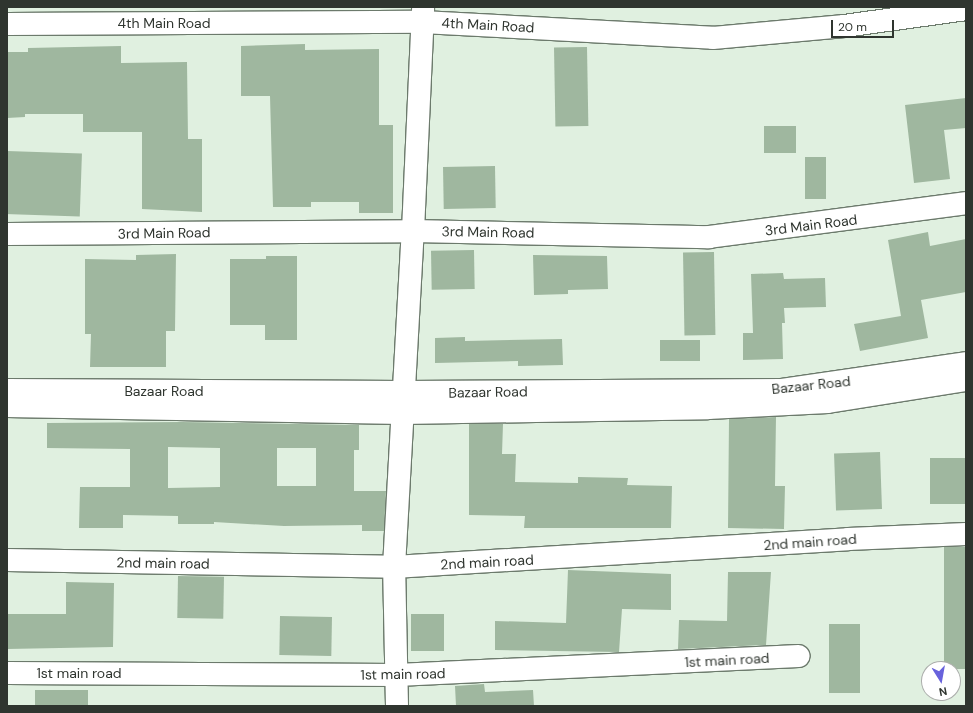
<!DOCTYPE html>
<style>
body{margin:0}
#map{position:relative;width:973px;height:713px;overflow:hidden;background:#e0f0e0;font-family:"DM Sans",sans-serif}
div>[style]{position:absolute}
.building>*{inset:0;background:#9fb79f;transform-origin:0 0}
.roads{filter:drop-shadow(1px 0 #6c7a6c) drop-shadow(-1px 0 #6c7a6c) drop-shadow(0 1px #6c7a6c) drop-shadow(0 -1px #6c7a6c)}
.minor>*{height:22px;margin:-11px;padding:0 11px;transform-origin:11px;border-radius:11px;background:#fff}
.major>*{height:22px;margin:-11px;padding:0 11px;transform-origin:11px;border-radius:11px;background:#fff}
span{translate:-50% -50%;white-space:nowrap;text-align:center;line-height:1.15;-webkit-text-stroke:3.5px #fff;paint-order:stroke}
.street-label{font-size:14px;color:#2f352f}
.frame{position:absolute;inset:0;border:8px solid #2f352f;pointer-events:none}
.north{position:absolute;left:921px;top:661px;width:40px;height:40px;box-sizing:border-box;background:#fff;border:1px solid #acaeac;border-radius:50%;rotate:169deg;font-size:11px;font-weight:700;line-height:16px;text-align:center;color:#2f352f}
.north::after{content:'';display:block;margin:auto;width:14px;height:18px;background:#6862dc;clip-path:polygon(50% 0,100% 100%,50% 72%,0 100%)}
.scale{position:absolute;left:831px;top:20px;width:63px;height:18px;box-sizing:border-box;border:2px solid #2f352f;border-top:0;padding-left:5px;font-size:12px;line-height:14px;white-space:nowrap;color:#2f352f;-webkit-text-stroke:3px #fff;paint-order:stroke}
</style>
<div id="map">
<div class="building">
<i style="clip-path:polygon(305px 44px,305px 50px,379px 49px,379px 125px,393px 125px,393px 213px,359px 213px,359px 202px,311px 202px,311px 207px,273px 207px,270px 96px,241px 96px,241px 46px)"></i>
<i style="clip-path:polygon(121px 46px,121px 63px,187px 62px,188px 139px,202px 139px,202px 212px,142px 209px,142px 132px,83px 132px,83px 114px,25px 114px,25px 117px,7px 118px,7px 52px,28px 52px,28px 48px)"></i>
<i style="left:587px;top:47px;width:79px;height:33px;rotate:89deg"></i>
<i style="clip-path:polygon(966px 98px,966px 128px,944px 130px,950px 179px,914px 183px,905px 105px)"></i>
<i style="left:764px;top:126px;width:32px;height:27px"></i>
<i style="left:7px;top:151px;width:75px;height:63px;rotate:2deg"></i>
<i style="left:805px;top:157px;width:21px;height:42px"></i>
<i style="left:495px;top:166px;width:42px;height:52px;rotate:89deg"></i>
<i style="clip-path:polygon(928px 232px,930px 246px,966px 239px,966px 292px,921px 300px,928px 338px,860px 351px,854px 324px,901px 316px,888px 240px)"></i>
<i style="left:474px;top:250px;width:39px;height:43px;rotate:89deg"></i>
<i style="left:714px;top:252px;width:83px;height:31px;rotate:89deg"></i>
<i style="clip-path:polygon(176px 254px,175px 331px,166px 331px,166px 367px,90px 367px,91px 334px,85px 334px,85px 259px,136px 260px,136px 255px)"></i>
<i style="clip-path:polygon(533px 255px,607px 256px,608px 289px,568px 290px,568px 294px,534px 295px)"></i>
<i style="clip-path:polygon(266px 256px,297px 256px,297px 340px,265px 340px,265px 325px,230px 325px,230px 259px,266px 259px)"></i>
<i style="clip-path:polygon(783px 273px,784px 279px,825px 278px,826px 307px,784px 308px,785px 323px,782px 323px,783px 359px,743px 360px,743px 333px,753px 333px,751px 274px)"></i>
<i style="clip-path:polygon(465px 337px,465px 341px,562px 339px,563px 365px,518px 366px,518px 361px,435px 363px,435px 338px)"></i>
<i style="left:700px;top:340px;width:21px;height:40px;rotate:90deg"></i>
<i style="clip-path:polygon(776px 417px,775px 486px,785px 486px,784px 529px,728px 528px,729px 419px)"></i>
<i style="clip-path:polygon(evenodd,182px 422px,359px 425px,359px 450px,354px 450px,354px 491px,386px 491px,384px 531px,362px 531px,362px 525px,284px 526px,214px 522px,214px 524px,178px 524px,178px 516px,123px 515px,123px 528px,79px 528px,80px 487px,130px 487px,130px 449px,47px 448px,47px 423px,182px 422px,168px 447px,220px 448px,220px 487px,168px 488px,168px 447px,182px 422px,277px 448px,316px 448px,316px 486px,277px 486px,277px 448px)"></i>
<i style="clip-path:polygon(469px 424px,503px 424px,502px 454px,516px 454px,515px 482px,578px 483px,578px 477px,628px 478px,627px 485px,672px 486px,671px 528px,524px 528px,525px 516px,469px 515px)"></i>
<i style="left:880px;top:452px;width:57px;height:46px;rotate:88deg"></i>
<i style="left:966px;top:458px;width:46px;height:36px;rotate:90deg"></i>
<i style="left:944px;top:547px;width:22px;height:122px"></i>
<i style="clip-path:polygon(568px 570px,671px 574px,671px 610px,622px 609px,619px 652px,495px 650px,495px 621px,566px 623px)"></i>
<i style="clip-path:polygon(728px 572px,771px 572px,766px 645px,678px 649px,679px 620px,727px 621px)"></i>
<i style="left:178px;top:576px;width:46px;height:42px;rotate:1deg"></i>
<i style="clip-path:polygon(66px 582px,114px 583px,113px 647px,7px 649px,7px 614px,66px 614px)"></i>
<i style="left:411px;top:614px;width:33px;height:37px"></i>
<i style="left:280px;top:616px;width:52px;height:39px;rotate:1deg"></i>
<i style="left:829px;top:624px;width:31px;height:69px"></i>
<i style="clip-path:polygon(484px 684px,485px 692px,533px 690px,534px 706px,456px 706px,455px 686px)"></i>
<i style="left:88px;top:690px;width:16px;height:53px;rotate:90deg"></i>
</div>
<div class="roads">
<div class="minor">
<i style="left:7px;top:24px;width:415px;rotate:-0.3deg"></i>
<i style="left:422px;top:22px;width:291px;rotate:3.1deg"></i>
<i style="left:713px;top:38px;width:132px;rotate:-5.2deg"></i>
<i style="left:844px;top:26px;width:123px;rotate:-7.9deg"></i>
<i style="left:7px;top:234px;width:406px;rotate:-0.4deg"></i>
<i style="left:413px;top:231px;width:296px;rotate:1.2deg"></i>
<i style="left:709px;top:237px;width:259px;rotate:-7.5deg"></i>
<i style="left:7px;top:560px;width:387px;rotate:1deg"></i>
<i style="left:394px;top:567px;width:455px;rotate:-3.5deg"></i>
<i style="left:848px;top:539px;width:118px;rotate:-2.4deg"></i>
<i style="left:7px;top:673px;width:390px;rotate:0.3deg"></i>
<i style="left:397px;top:675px;width:402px;rotate:-2.7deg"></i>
<i style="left:397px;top:706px;width:139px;rotate:-91.2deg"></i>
<i style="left:394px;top:567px;width:337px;rotate:-86.8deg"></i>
<i style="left:413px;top:231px;width:223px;rotate:-87.4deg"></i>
</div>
<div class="major">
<i style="left:7px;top:390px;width:396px;rotate:0.3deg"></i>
<i style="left:403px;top:392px;width:379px;rotate:-0.3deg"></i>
<i style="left:782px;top:390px;width:186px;rotate:-8.3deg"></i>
<i style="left:7px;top:406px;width:395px;rotate:1deg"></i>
<i style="left:402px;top:413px;width:306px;rotate:-0.9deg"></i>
<i style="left:708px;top:408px;width:120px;rotate:-2.9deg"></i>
<i style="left:828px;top:402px;width:140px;rotate:-9.1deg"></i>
</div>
</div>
<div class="street-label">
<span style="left:164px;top:23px">4th Main Road</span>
<span style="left:488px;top:25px;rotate:3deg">4th Main Road</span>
<span style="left:811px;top:225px;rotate:-7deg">3rd Main Road</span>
<span style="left:488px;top:232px;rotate:1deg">3rd Main Road</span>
<span style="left:164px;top:233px;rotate:-1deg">3rd Main Road</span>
<span style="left:811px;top:385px;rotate:-6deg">Bazaar Road</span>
<span style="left:164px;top:391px">Bazaar Road</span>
<span style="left:488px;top:392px;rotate:-1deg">Bazaar Road</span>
<span style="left:810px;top:542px;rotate:-4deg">2nd main road</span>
<span style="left:487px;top:562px;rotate:-3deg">2nd main road</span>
<span style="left:163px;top:563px;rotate:1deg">2nd main road</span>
<span style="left:727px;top:660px;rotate:-3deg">1st main road</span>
<span style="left:79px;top:673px">1st main road</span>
<span style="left:403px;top:674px;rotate:-1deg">1st main road</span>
</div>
<div class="frame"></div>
<div class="north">N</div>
<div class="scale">20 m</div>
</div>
